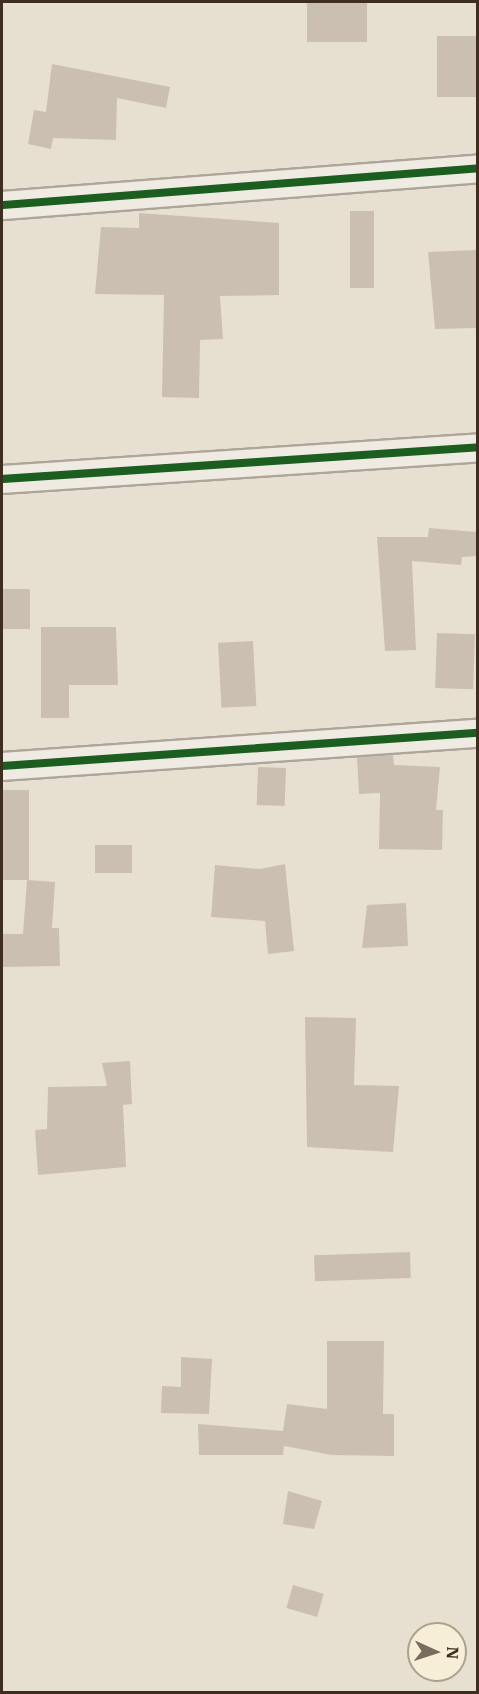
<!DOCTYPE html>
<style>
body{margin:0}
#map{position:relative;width:479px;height:1694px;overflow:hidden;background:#e7e0d1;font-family:"IBM Plex Serif",serif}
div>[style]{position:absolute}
.building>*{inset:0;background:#cbbfb2;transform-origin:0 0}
.roads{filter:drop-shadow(2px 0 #ada599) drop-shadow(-2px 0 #ada599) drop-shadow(0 2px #ada599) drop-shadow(0 -2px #ada599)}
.minor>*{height:27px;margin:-13.5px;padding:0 13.5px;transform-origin:13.5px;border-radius:13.5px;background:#efebe3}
.cycleway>*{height:8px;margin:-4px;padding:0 4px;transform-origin:4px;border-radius:4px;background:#1b5e20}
span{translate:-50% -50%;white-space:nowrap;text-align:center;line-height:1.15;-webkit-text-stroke:4.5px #f7eed8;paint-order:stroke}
.frame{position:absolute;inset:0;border:3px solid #3d2e20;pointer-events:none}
.north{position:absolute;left:407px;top:1622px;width:60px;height:60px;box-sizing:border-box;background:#f7eed8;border:2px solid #ada18e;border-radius:50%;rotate:93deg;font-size:16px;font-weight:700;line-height:24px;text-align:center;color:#3d2e20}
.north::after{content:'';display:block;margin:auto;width:21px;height:27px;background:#786c5e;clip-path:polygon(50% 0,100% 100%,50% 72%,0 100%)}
</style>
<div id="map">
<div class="building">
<i style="left:307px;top:2px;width:60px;height:40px"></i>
<i style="left:477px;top:36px;width:61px;height:40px;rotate:90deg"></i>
<i style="clip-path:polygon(52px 64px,170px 87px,166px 108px,117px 98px,116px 140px,53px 138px,51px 149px,28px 144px,34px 110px,46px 112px)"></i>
<i style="left:350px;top:211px;width:24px;height:77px"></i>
<i style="clip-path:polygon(139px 213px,279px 223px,279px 295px,220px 296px,223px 339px,200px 340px,199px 398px,162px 397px,164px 295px,95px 294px,101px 227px,139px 228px)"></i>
<i style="clip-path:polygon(477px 250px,476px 328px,435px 329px,428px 252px)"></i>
<i style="clip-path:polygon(429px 528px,477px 532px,477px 556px,462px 557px,461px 565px,412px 561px,416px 650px,385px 651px,377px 537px,428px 537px)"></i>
<i style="left:2px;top:589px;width:28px;height:40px"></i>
<i style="clip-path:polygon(41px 627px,116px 627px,118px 685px,69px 685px,69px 718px,41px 718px)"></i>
<i style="left:437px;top:633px;width:38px;height:55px;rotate:2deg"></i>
<i style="left:253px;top:641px;width:65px;height:35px;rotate:87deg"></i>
<i style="clip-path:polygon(393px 755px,394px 765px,440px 767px,436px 810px,443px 810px,442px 850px,379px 849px,380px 793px,359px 794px,357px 757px)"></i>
<i style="left:258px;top:767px;width:28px;height:38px;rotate:2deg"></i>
<i style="left:2px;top:790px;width:27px;height:90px"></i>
<i style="left:95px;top:845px;width:37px;height:28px"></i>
<i style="clip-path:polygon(285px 864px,294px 951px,268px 954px,265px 921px,211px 917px,215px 865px,260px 869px)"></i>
<i style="clip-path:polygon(27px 880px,55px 882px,52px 928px,59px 928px,60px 966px,2px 967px,2px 934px,23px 934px)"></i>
<i style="clip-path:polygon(406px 903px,408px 946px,362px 948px,367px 905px)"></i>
<i style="clip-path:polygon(305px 1017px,356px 1018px,354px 1085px,399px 1086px,393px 1152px,307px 1147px)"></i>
<i style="clip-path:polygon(130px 1061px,132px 1104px,123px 1105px,126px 1167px,38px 1175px,35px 1130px,47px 1129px,48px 1087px,107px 1086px,102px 1063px)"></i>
<i style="left:410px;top:1252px;width:26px;height:96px;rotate:88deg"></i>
<i style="clip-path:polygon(327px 1341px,384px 1341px,383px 1414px,394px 1414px,394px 1456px,332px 1455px,284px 1446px,283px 1455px,199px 1455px,198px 1424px,283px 1431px,287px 1404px,327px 1409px)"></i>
<i style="clip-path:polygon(181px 1357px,212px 1359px,209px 1414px,161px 1413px,162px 1386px,181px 1387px)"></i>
<i style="clip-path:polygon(288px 1491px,322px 1501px,314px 1529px,283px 1524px)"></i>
<i style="left:293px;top:1585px;width:32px;height:24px;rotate:16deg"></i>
</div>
<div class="roads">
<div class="minor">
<i style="left:2px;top:205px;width:477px;rotate:-4.4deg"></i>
<i style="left:2px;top:479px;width:477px;rotate:-3.8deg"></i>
<i style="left:2px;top:766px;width:477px;rotate:-4deg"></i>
</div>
</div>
<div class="cycleway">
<i style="left:2px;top:205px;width:477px;rotate:-4.4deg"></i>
<i style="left:2px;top:479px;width:477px;rotate:-3.8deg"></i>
<i style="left:2px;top:766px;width:477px;rotate:-4deg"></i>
</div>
<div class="frame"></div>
<div class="north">N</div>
</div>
